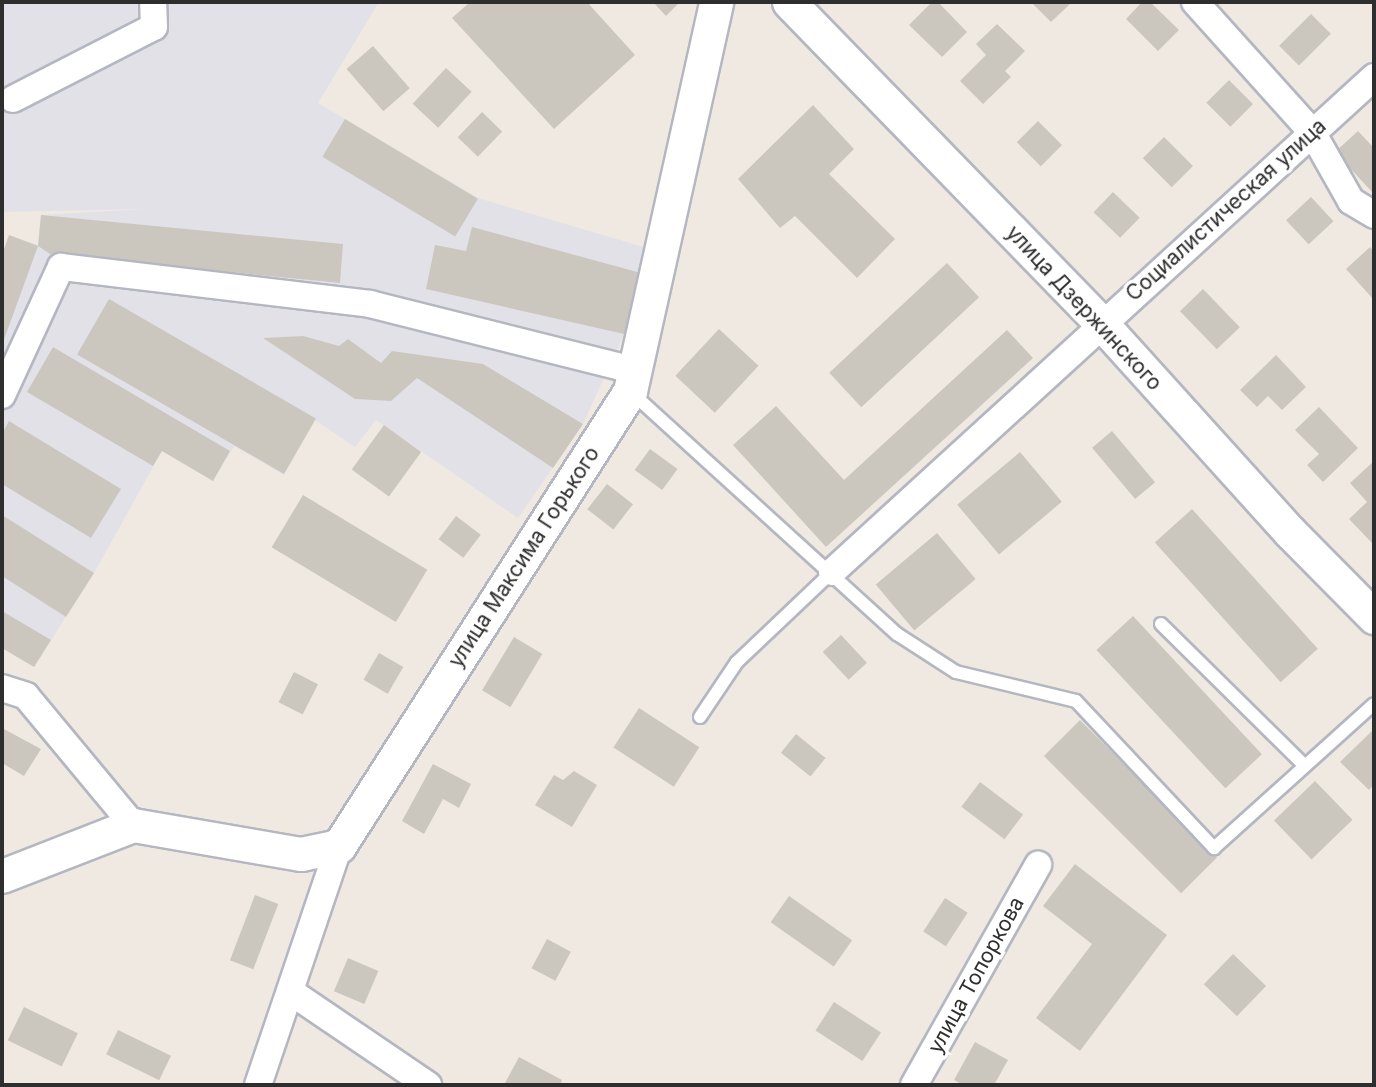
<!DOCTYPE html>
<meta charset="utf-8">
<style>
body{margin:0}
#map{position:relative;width:1376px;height:1087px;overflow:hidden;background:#efe9e1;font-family:Inter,sans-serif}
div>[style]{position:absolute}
.industrial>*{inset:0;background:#e3e1e8}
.building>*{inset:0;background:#cbc7bf;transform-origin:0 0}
.roads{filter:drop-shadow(2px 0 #b4b7c1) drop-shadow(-2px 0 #b4b7c1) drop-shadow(0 2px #b4b7c1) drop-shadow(0 -2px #b4b7c1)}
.service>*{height:12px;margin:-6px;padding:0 6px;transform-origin:6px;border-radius:6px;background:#fff}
.minor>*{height:26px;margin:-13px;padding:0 13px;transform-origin:13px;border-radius:13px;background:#fff}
.tertiary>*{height:33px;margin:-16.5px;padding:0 16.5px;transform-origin:16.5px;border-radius:16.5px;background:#fff}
span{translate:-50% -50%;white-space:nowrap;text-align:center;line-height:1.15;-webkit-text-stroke:7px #fff;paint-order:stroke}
.street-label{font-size:21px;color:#2e2e2e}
.frame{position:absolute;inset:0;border:4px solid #2e2e2e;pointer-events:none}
</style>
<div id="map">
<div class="industrial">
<i style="clip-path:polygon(2px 2px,379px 2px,318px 103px,478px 198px,647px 248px,624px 334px,583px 424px,518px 518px,376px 420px,355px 447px,315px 420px,284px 475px,234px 446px,213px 481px,162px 451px,94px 573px,34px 667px,2px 648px,2px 255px,9px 235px,38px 245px,41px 215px,147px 209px,2px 212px)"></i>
</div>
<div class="building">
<i style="clip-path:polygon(470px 2px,587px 2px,635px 55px,554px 129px,452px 18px)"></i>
<i style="clip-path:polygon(653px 2px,680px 2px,666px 16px)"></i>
<i style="clip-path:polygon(932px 2px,938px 2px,967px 32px,942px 57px,909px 25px)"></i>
<i style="clip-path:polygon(1031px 2px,1068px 2px,1070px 4px,1051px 22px)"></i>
<i style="clip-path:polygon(1142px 2px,1150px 2px,1179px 30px,1158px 51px,1126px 19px)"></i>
<i style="left:1311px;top:14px;width:28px;height:45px;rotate:45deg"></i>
<i style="clip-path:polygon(997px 24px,1025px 51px,1005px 71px,1011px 77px,983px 104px,960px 81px,986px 55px,976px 44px)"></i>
<i style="left:373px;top:46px;width:56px;height:35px;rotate:49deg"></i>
<i style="left:446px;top:68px;width:35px;height:49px;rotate:43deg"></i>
<i style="left:1229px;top:80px;width:34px;height:32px;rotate:45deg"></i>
<i style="clip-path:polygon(813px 105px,854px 149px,829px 174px,895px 239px,857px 278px,795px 216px,780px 228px,738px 179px)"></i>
<i style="left:482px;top:112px;width:28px;height:35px;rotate:44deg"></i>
<i style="left:345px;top:119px;width:155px;height:44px;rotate:31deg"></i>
<i style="left:1038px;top:121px;width:34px;height:30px;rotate:45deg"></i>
<i style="clip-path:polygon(1358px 131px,1374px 148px,1374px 194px,1335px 152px)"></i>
<i style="left:1164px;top:137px;width:41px;height:30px;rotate:45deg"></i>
<i style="left:1113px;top:192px;width:37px;height:28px;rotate:44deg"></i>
<i style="left:1311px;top:197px;width:33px;height:34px;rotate:47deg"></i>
<i style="clip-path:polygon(41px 215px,343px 244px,340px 283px,50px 254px,38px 246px,2px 345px,2px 255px,9px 235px,38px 246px)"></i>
<i style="clip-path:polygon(472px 227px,641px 273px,624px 334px,426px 289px,435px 245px,466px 251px)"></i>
<i style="clip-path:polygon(1370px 247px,1374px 252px,1374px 300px,1346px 269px)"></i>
<i style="left:947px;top:263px;width:47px;height:161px;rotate:47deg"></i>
<i style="left:1203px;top:289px;width:53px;height:32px;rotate:46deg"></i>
<i style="left:109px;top:299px;width:239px;height:64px;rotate:30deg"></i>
<i style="left:719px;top:329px;width:54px;height:64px;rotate:43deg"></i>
<i style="clip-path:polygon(1007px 330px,1033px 358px,826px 547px,733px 445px,776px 406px,844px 480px)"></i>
<i style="clip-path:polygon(303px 336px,339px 346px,348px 339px,381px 363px,392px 351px,483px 364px,583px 424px,553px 468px,417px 378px,391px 401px,355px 399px,263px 338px)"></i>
<i style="clip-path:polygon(53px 347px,230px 451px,213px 481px,162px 451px,153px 466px,27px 392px)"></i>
<i style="clip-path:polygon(1276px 355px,1306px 387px,1282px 410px,1268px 396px,1257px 407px,1240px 390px)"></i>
<i style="clip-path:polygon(1319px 407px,1358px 448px,1323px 482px,1307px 465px,1319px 454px,1295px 430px)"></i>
<i style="clip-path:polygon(9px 421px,121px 489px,91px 538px,2px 484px,2px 434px)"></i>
<i style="left:384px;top:425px;width:46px;height:55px;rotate:36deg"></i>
<i style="left:1112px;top:431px;width:67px;height:26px;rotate:50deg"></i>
<i style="left:650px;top:449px;width:34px;height:26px;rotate:36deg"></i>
<i style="left:1020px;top:452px;width:65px;height:82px;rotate:50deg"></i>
<i style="clip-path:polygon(1373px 462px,1374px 541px,1372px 543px,1349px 519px,1367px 502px,1350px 483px)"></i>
<i style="left:607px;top:484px;width:33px;height:32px;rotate:38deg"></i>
<i style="left:303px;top:495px;width:145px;height:61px;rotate:31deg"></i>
<i style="left:1192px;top:509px;width:188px;height:50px;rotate:48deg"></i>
<i style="clip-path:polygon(2px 515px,94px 573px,66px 617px,2px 576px)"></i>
<i style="left:456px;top:516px;width:31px;height:29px;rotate:37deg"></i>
<i style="left:937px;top:533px;width:60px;height:80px;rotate:50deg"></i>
<i style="clip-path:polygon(2px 611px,51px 640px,34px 667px,2px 648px)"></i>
<i style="left:1133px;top:616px;width:189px;height:50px;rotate:47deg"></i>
<i style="left:841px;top:635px;width:38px;height:25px;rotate:47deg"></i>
<i style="left:514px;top:637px;width:33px;height:62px;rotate:31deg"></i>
<i style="left:379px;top:653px;width:28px;height:31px;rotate:30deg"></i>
<i style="left:294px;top:672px;width:27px;height:34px;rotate:27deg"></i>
<i style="left:639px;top:708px;width:72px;height:47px;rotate:33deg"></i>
<i style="left:1080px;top:720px;width:194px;height:51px;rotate:45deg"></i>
<i style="clip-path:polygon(2px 728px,41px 749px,24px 776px,2px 763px)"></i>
<i style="clip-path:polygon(1374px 729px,1374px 785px,1369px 790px,1340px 762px)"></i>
<i style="left:796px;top:734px;width:38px;height:24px;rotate:39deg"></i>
<i style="clip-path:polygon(433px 764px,471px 784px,459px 808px,443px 799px,424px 834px,402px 821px)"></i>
<i style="clip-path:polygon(574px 771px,597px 785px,572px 827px,535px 805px,554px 775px,563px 780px)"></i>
<i style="left:1315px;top:781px;width:54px;height:57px;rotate:46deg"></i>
<i style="left:980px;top:782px;width:54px;height:31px;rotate:37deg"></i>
<i style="clip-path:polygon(1075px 864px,1167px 935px,1080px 1051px,1036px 1018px,1092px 944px,1043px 906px)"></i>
<i style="left:255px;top:895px;width:25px;height:70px;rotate:21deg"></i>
<i style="left:789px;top:896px;width:77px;height:32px;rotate:35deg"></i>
<i style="left:945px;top:898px;width:27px;height:40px;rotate:33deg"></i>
<i style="left:547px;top:939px;width:27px;height:33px;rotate:28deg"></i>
<i style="left:1233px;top:954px;width:46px;height:42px;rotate:44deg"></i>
<i style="left:348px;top:958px;width:33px;height:36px;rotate:23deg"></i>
<i style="left:834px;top:1002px;width:56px;height:34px;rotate:33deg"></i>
<i style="left:24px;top:1007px;width:60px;height:37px;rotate:26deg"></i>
<i style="left:118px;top:1030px;width:59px;height:27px;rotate:26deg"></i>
<i style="clip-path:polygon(975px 1042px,1008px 1060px,994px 1085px,963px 1085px,954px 1080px)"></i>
<i style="clip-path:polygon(519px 1057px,562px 1080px,560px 1085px,504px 1085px)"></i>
</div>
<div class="roads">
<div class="service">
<i style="left:632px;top:393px;width:358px;rotate:42.3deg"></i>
<i style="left:897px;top:634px;width:70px;rotate:32.8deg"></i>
<i style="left:956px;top:672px;width:123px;rotate:13.6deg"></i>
<i style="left:1076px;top:701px;width:202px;rotate:46.8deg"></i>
<i style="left:1214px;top:848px;width:215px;rotate:-42deg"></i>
<i style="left:1161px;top:624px;width:201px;rotate:44.6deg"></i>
<i style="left:700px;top:717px;width:66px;rotate:-56.1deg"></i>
<i style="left:737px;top:662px;width:131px;rotate:-43.5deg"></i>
</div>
<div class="minor">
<i style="left:1195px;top:2px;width:175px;rotate:48deg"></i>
<i style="left:1312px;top:132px;width:79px;rotate:60.5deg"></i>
<i style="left:1351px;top:201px;width:27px;rotate:31deg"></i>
<i style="left:13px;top:99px;width:158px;rotate:-27.1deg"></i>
<i style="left:154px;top:27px;width:25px;rotate:-92deg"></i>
<i style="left:2px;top:395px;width:141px;rotate:-65.3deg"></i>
<i style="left:61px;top:267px;width:311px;rotate:6.8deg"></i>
<i style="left:370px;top:304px;width:274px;rotate:14.1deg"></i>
<i style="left:832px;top:572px;width:734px;rotate:-42.4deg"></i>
<i style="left:2px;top:688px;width:25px;rotate:18deg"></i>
<i style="left:26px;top:696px;width:168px;rotate:50.3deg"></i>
<i style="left:291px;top:992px;width:166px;rotate:34.2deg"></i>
<i style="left:258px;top:1085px;width:252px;rotate:-71.3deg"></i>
<i style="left:914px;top:1085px;width:253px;rotate:-60.6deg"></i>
</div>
<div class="tertiary">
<i style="left:789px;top:2px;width:448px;rotate:45.8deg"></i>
<i style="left:1101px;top:323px;width:282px;rotate:47.9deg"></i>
<i style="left:1290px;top:532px;width:120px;rotate:45.3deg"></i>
<i style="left:2px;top:876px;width:141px;rotate:-21.3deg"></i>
<i style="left:133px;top:825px;width:170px;rotate:9.8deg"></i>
<i style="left:301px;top:854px;width:39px;rotate:-12deg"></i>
<i style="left:339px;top:846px;width:540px;rotate:-57.4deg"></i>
<i style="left:630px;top:391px;width:398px;rotate:-77.5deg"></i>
</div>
</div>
<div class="street-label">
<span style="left:1226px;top:210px;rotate:-42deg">Социалистическая улица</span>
<span style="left:1084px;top:308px;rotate:47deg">улица Дзержинского</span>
<span style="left:524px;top:557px;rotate:-57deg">улица Максима Горького</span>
<span style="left:976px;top:975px;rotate:-61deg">улица Топоркова</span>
</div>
<div class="frame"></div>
</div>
